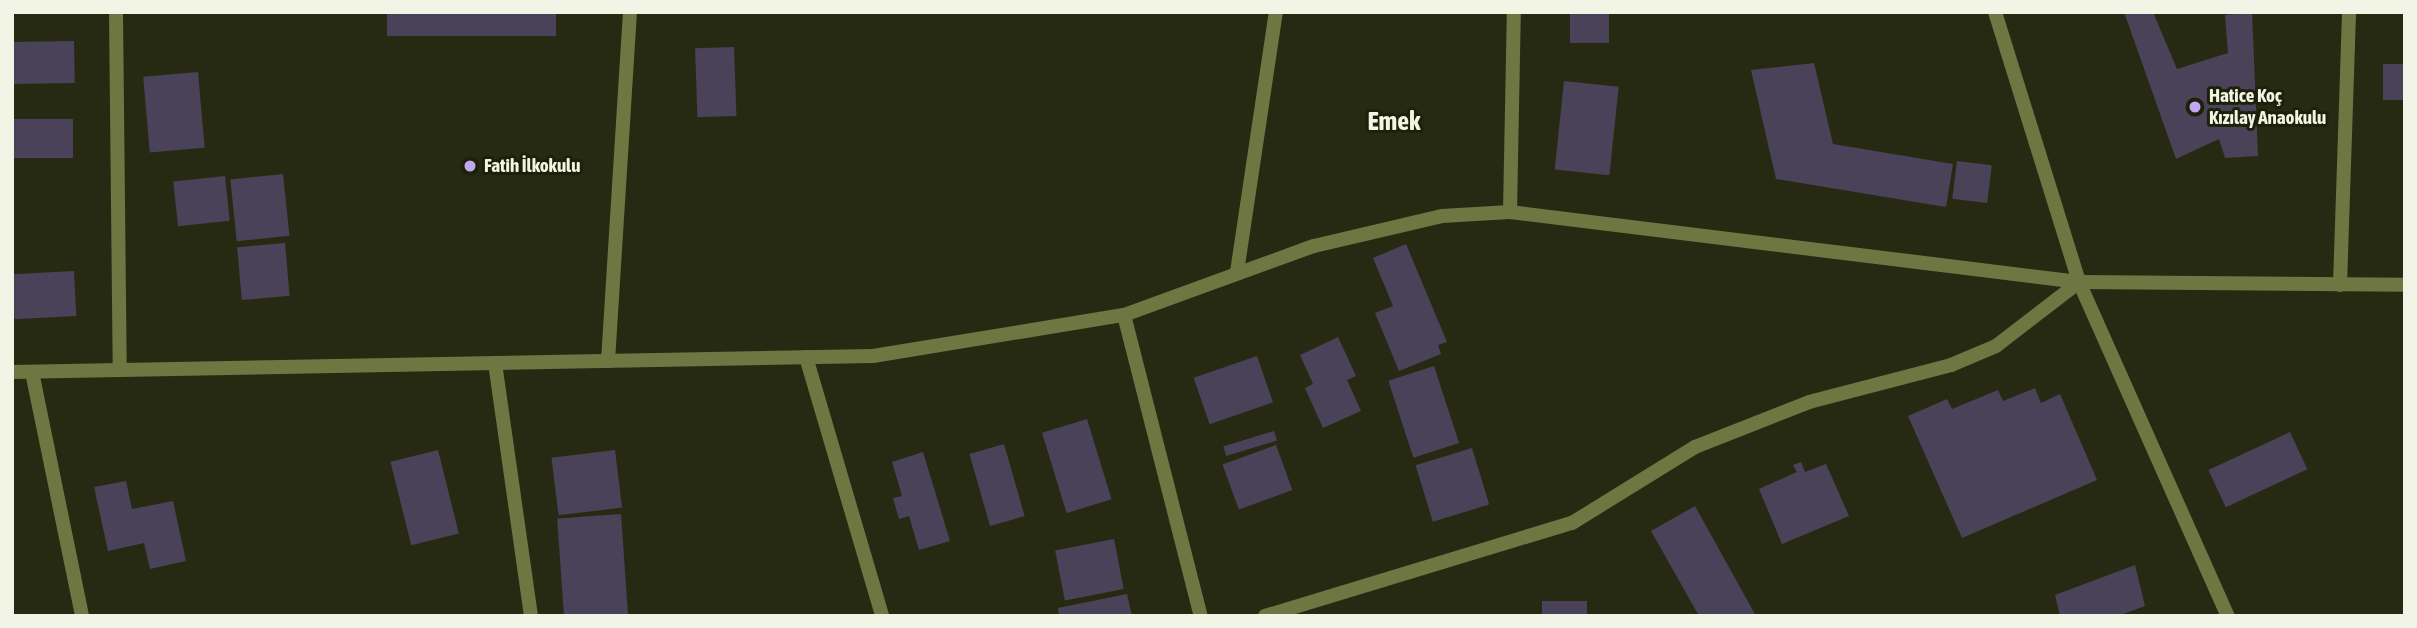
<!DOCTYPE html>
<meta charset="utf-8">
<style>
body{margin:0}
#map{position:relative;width:2417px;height:628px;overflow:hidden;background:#272a13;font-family:"Asap Condensed",sans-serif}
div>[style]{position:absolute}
.building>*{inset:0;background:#494259;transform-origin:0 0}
.service>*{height:14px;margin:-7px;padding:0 7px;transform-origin:7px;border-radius:7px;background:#6e7742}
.minor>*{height:14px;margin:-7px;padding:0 7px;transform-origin:7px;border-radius:7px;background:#6e7742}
.tertiary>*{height:14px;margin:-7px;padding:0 7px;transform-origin:7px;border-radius:7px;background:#6e7742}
.dots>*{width:19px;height:19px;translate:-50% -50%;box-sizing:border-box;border:4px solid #1d2109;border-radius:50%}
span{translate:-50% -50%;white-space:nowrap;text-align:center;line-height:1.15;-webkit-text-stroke:6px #1d2109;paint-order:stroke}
.poi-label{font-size:19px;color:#f2f5e6;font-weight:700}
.left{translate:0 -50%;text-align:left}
.district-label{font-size:26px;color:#f2f5e6;font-weight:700}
.frame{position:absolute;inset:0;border:14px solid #f2f5e6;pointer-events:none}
</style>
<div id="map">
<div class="building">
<i style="left:387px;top:12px;width:169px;height:24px"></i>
<i style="left:1570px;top:12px;width:39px;height:31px"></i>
<i style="clip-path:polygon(2124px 12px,2153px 12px,2177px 69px,2228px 53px,2225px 15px,2252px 12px,2258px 156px,2225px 158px,2219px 139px,2176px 159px)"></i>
<i style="left:74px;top:41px;width:42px;height:62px;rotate:89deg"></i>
<i style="left:734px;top:47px;width:69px;height:39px;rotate:88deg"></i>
<i style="clip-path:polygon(1814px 63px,1833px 144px,1953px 164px,1946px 207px,1776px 179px,1751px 70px)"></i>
<i style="left:2383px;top:64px;width:22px;height:36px"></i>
<i style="left:198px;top:72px;width:76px;height:55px;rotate:85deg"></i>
<i style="left:1564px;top:81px;width:55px;height:89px;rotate:6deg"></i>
<i style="left:12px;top:119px;width:61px;height:39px"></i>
<i style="left:1957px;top:161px;width:35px;height:38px;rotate:7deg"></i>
<i style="left:283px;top:174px;width:62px;height:53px;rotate:84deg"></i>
<i style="left:225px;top:176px;width:45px;height:52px;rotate:84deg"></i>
<i style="left:285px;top:243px;width:53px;height:48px;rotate:85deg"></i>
<i style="clip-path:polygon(1406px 244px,1447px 342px,1438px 345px,1441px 354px,1399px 371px,1375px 313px,1393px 306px,1373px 258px)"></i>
<i style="left:74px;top:271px;width:45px;height:62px;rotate:87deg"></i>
<i style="clip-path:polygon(1338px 337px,1356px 376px,1347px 380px,1361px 411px,1323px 428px,1305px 388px,1313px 384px,1300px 355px)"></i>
<i style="left:1257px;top:356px;width:49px;height:67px;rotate:71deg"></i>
<i style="left:1434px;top:366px;width:81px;height:48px;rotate:72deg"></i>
<i style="clip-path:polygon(2035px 388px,2041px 403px,2060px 394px,2097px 480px,1962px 538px,1908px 416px,1947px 399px,1952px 409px,1998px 390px,2003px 401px)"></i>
<i style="left:1087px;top:419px;width:84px;height:47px;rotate:73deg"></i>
<i style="left:1274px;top:431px;width:10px;height:53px;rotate:73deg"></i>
<i style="left:2290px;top:432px;width:41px;height:90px;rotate:65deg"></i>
<i style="left:1004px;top:444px;width:75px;height:36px;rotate:74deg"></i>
<i style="left:1276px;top:445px;width:48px;height:57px;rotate:70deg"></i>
<i style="left:1472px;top:448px;width:59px;height:59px;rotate:73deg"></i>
<i style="left:438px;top:450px;width:86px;height:49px;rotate:76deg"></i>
<i style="left:615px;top:450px;width:58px;height:64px;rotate:83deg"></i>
<i style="clip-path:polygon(923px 452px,950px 541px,919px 550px,909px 516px,899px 519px,893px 498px,902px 496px,892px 462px)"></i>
<i style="clip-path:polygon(1801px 462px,1805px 472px,1826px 464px,1849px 516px,1782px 544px,1759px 489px,1797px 472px,1793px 465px)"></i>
<i style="clip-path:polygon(126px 481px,132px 509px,173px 501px,186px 561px,150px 569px,144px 543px,108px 551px,94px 487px)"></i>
<i style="clip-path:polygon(1695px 506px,1756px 616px,1699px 616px,1651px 531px)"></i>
<i style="left:621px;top:514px;width:102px;height:64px;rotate:86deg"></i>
<i style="left:1114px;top:539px;width:51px;height:60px;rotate:79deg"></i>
<i style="clip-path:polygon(2135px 565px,2145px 606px,2118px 616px,2060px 616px,2055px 595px)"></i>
<i style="clip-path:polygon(1127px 594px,1132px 616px,1059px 616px,1058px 608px)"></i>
<i style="left:1542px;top:601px;width:45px;height:15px"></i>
</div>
<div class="service">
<i style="left:608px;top:361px;width:350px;rotate:-86.4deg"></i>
</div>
<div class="minor">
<i style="left:116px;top:12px;width:358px;rotate:89.4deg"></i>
<i style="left:1995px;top:12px;width:283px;rotate:72.7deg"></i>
<i style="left:2079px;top:282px;width:366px;rotate:66deg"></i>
<i style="left:1510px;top:212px;width:200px;rotate:-88.9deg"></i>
<i style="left:2340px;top:285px;width:273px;rotate:-88.1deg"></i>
<i style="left:1124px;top:315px;width:311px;rotate:75.7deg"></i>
<i style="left:806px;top:357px;width:270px;rotate:73.6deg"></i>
<i style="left:495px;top:363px;width:256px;rotate:81.9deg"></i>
<i style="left:32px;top:372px;width:249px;rotate:78.4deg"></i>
<i style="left:1265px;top:616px;width:321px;rotate:-16.9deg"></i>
<i style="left:1572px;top:523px;width:145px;rotate:-31.7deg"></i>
<i style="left:1695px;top:447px;width:123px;rotate:-21.5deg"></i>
<i style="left:1809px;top:402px;width:147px;rotate:-14.6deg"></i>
<i style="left:1951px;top:365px;width:49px;rotate:-22.9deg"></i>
<i style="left:1996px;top:346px;width:105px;rotate:-37.6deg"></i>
</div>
<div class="tertiary">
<i style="left:1237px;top:272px;width:263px;rotate:-81.5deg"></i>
<i style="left:12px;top:372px;width:861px;rotate:-1.06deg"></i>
<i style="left:873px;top:356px;width:254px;rotate:-9.3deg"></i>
<i style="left:1124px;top:315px;width:202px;rotate:-20deg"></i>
<i style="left:1314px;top:246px;width:131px;rotate:-13.2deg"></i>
<i style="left:1442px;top:216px;width:68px;rotate:-3.4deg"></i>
<i style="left:1510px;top:212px;width:573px;rotate:7.01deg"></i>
<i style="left:2079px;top:282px;width:326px;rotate:0.5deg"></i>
</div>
<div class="dots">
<i style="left:2195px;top:107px;background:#c1a8f3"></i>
<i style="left:470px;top:166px;background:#c1a8f3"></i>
</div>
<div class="poi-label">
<span class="left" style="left:2209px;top:107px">Hatice Koç<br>Kızılay Anaokulu</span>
<span class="left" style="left:484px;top:166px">Fatih İlkokulu</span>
</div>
<div class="district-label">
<span style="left:1394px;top:122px">Emek</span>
</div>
<div class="frame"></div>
</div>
